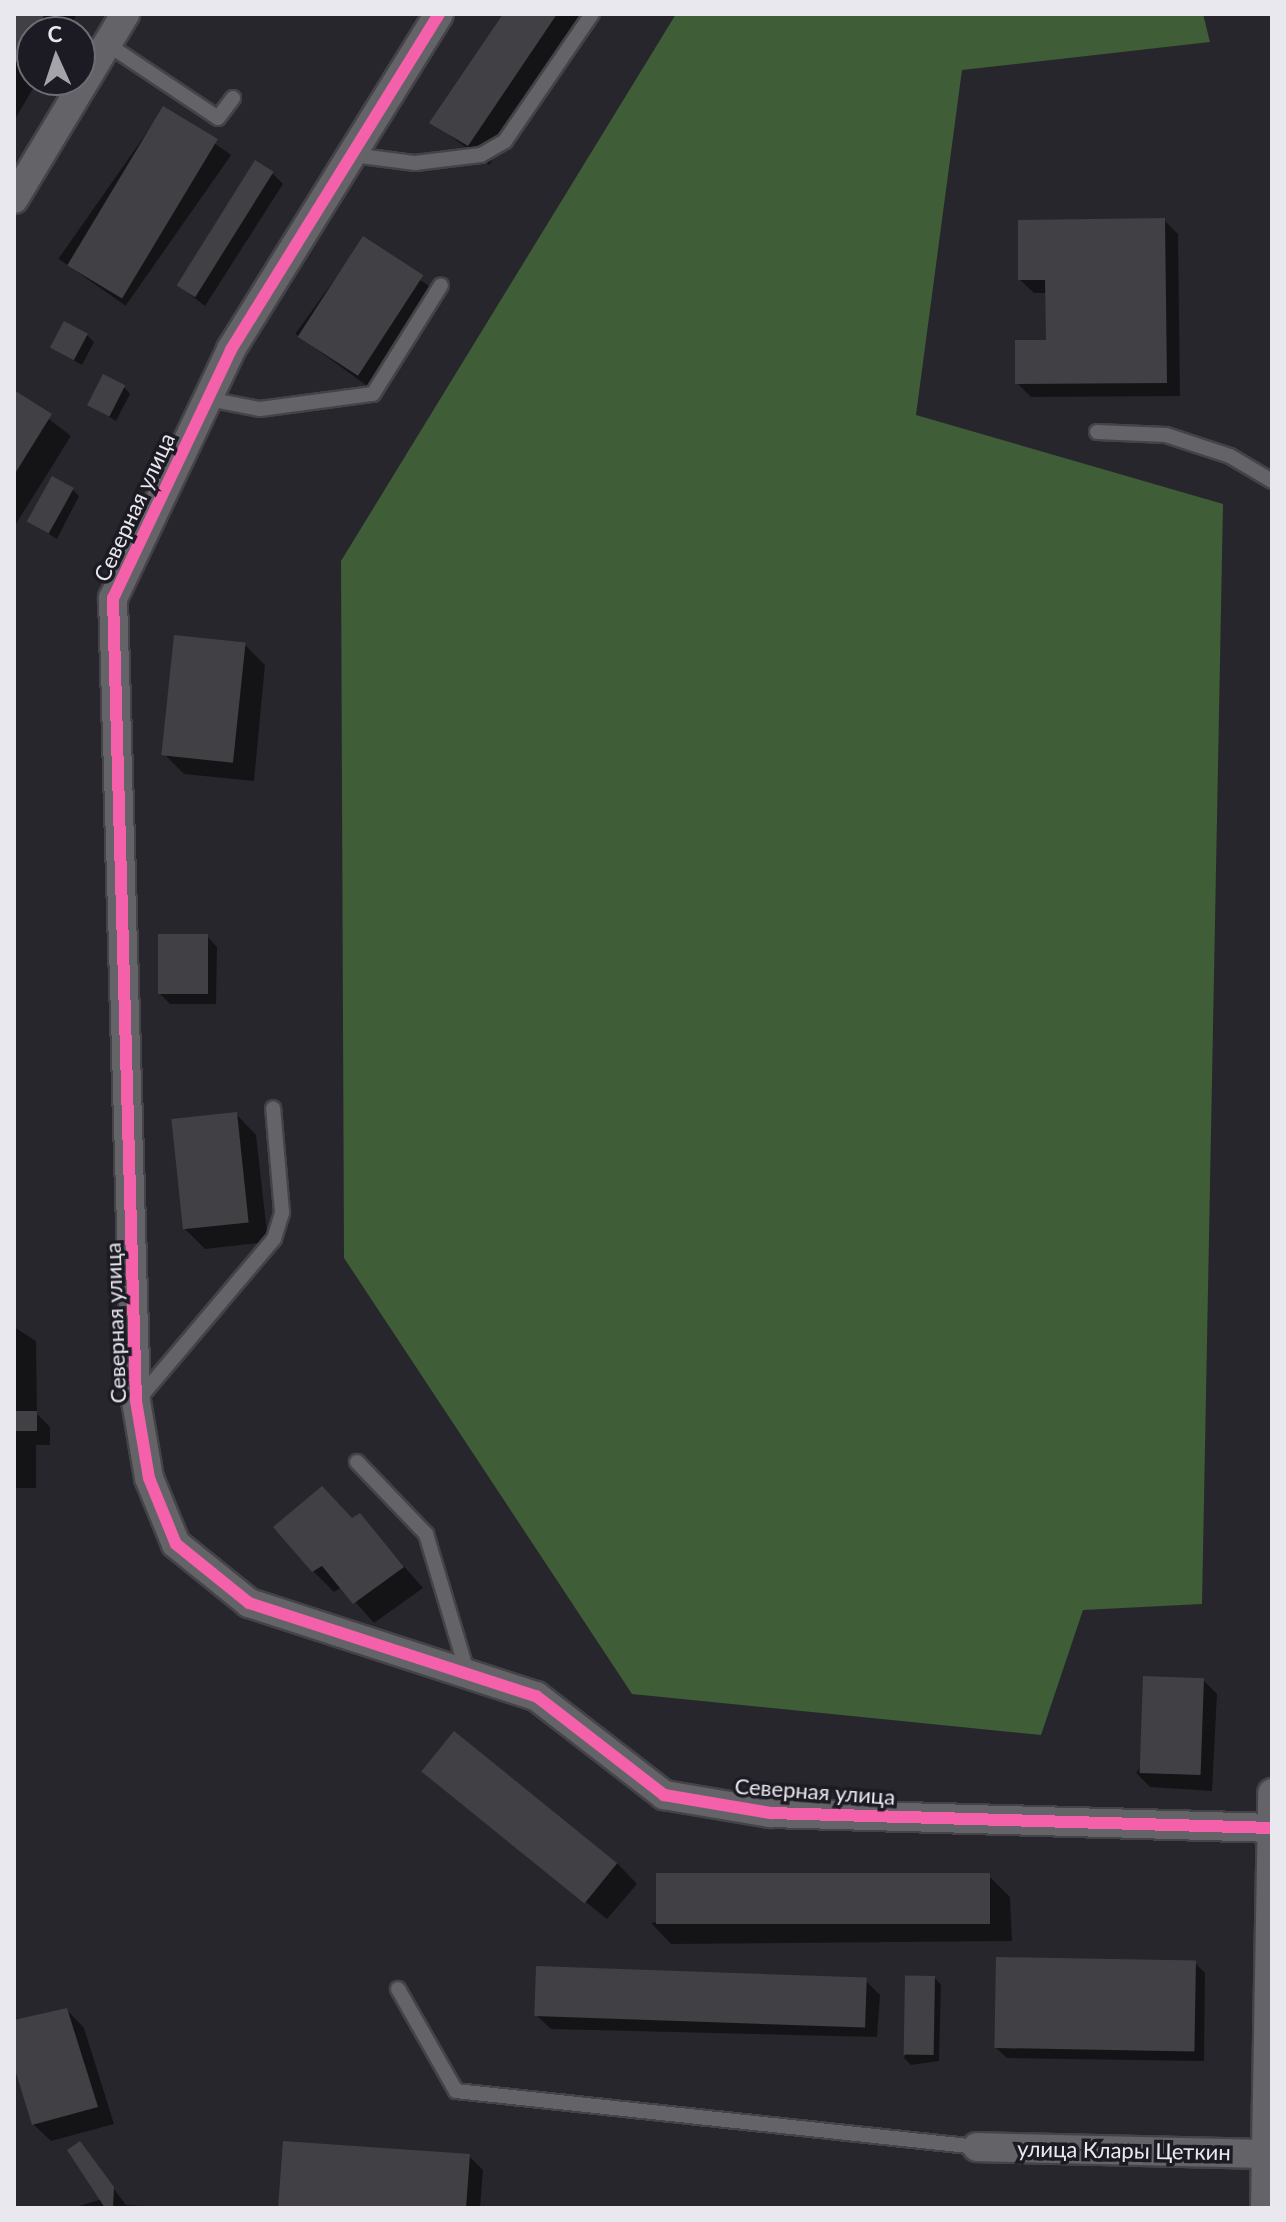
<!DOCTYPE html>
<meta charset="utf-8">
<style>
body{margin:0}
#map{position:relative;width:1286px;height:2222px;overflow:hidden;background:#27262c;font-family:Lato,sans-serif}
div>[style]{position:absolute}
.forest>*{inset:0;background:#3f5d36}
.shadow>*{inset:0;background:#0007;transform-origin:0 0}
.building>*{inset:0;background:#414044;transform-origin:0 0}
.roads{filter:drop-shadow(2px 0 #444348) drop-shadow(-2px 0 #444348) drop-shadow(0 2px #444348) drop-shadow(0 -2px #444348)}
.service>*{height:14px;margin:-7px;padding:0 7px;transform-origin:7px;border-radius:7px;background:#646368}
.minor>*{height:28px;margin:-14px;padding:0 14px;transform-origin:14px;border-radius:14px;background:#646368}
.cycleway>*{height:12px;margin:-6px;padding:0 6px;transform-origin:6px;border-radius:6px;background:#f560ab}
span{translate:-50% -50%;white-space:nowrap;text-align:center;line-height:1.15;-webkit-text-stroke:7px #1c1b24;paint-order:stroke}
.street-label{font-size:22px;color:#e9e8ef}
.frame{position:absolute;inset:0;border:16px solid #e9e8ef;pointer-events:none}
.north{position:absolute;left:16px;top:16px;width:80px;height:80px;box-sizing:border-box;background:#1c1b24;border:2px solid #6e6d75;border-radius:50%;rotate:357deg;font-size:22px;font-weight:700;line-height:32px;text-align:center;color:#e9e8ef}
.north::after{content:'';display:block;margin:auto;width:28px;height:36px;background:#a5a4ab;clip-path:polygon(50% 0,100% 100%,50% 72%,0 100%)}
</style>
<div id="map">
<div class="forest">
<i style="clip-path:polygon(676px 14px,1203px 14px,1210px 42px,962px 70px,916px 415px,1223px 504px,1202px 1604px,1083px 1610px,1041px 1735px,632px 1694px,344px 1258px,341px 561px)"></i>
</div>
<div class="shadow">
<i style="clip-path:polygon(14px 14px,77px 14px,67px 32px,32px 32px,32px 80px,38px 80px,14px 121px)"></i>
<i style="clip-path:polygon(506px 14px,591px 14px,489px 165px,432px 122px)"></i>
<i style="left:164px;top:108px;width:82px;height:184px;rotate:35deg"></i>
<i style="clip-path:polygon(272px 173px,283px 184px,205px 306px,178px 285px)"></i>
<i style="clip-path:polygon(1164px 220px,1178px 234px,1180px 396px,1031px 397px,1017px 383px,1048px 342px,1047px 293px,1034px 293px,1020px 280px)"></i>
<i style="left:364px;top:239px;width:98px;height:117px;rotate:36deg"></i>
<i style="clip-path:polygon(87px 335px,94px 342px,82px 365px,53px 348px)"></i>
<i style="clip-path:polygon(124px 387px,130px 394px,116px 421px,91px 405px)"></i>
<i style="clip-path:polygon(14px 392px,71px 436px,14px 527px)"></i>
<i style="clip-path:polygon(73px 490px,79px 496px,57px 539px,30px 522px)"></i>
<i style="clip-path:polygon(245px 645px,265px 665px,254px 781px,184px 774px,164px 754px)"></i>
<i style="clip-path:polygon(207px 936px,217px 947px,216px 1004px,170px 1004px,159px 993px)"></i>
<i style="clip-path:polygon(236px 1114px,256px 1135px,268px 1242px,205px 1249px,184px 1228px)"></i>
<i style="clip-path:polygon(14px 1327px,36px 1341px,37px 1414px,50px 1427px,50px 1445px,36px 1445px,36px 1488px,14px 1488px)"></i>
<i style="clip-path:polygon(360px 1516px,423px 1588px,374px 1623px,342px 1587px,334px 1592px,313px 1571px)"></i>
<i style="clip-path:polygon(1203px 1680px,1217px 1694px,1212px 1791px,1150px 1787px,1136px 1773px)"></i>
<i style="clip-path:polygon(424px 1771px,617px 1863px,637px 1884px,607px 1919px)"></i>
<i style="clip-path:polygon(989px 1876px,1010px 1897px,1012px 1941px,671px 1944px,651px 1923px)"></i>
<i style="clip-path:polygon(1195px 1963px,1205px 1973px,1204px 2061px,1007px 2058px,996px 2048px)"></i>
<i style="clip-path:polygon(935px 1978px,941px 1985px,939px 2061px,911px 2065px,904px 2058px)"></i>
<i style="clip-path:polygon(866px 1981px,880px 1995px,877px 2037px,551px 2029px,537px 2016px)"></i>
<i style="clip-path:polygon(67px 2010px,84px 2028px,114px 2124px,51px 2141px,33px 2124px,14px 2060px,14px 2023px)"></i>
<i style="clip-path:polygon(80px 2144px,126px 2205px,173px 2208px,73px 2208px,102px 2199px)"></i>
<i style="clip-path:polygon(469px 2156px,483px 2170px,480px 2208px,280px 2208px)"></i>
</div>
<div class="building">
<i style="clip-path:polygon(14px 14px,45px 14px,14px 66px)"></i>
<i style="clip-path:polygon(503px 14px,557px 14px,468px 146px,429px 123px)"></i>
<i style="left:163px;top:106px;width:64px;height:186px;rotate:31deg"></i>
<i style="left:255px;top:160px;width:22px;height:148px;rotate:32deg"></i>
<i style="clip-path:polygon(1165px 218px,1167px 383px,1015px 384px,1015px 340px,1046px 340px,1045px 280px,1018px 280px,1018px 220px)"></i>
<i style="left:363px;top:236px;width:72px;height:120px;rotate:33deg"></i>
<i style="left:64px;top:321px;width:27px;height:30px;rotate:28deg"></i>
<i style="left:103px;top:374px;width:25px;height:35px;rotate:27deg"></i>
<i style="clip-path:polygon(14px 390px,52px 414px,14px 475px)"></i>
<i style="left:52px;top:476px;width:25px;height:52px;rotate:29deg"></i>
<i style="left:174px;top:635px;width:72px;height:121px;rotate:6deg"></i>
<i style="left:158px;top:934px;width:50px;height:60px"></i>
<i style="left:237px;top:1112px;width:111px;height:66px;rotate:84deg"></i>
<i style="left:37px;top:1411px;width:20px;height:23px;rotate:90deg"></i>
<i style="clip-path:polygon(322px 1486px,352px 1518px,360px 1513px,404px 1567px,353px 1604px,322px 1566px,312px 1572px,273px 1527px)"></i>
<i style="left:1143px;top:1676px;width:61px;height:97px;rotate:2deg"></i>
<i style="left:454px;top:1731px;width:210px;height:52px;rotate:39deg"></i>
<i style="left:656px;top:1873px;width:334px;height:51px"></i>
<i style="left:996px;top:1957px;width:200px;height:91px;rotate:1deg"></i>
<i style="left:536px;top:1966px;width:331px;height:50px;rotate:2deg"></i>
<i style="left:935px;top:1976px;width:79px;height:30px;rotate:91deg"></i>
<i style="clip-path:polygon(67px 2008px,98px 2107px,32px 2125px,14px 2066px,14px 2020px)"></i>
<i style="clip-path:polygon(80px 2141px,114px 2187px,113px 2208px,105px 2208px,67px 2150px)"></i>
<i style="clip-path:polygon(283px 2141px,470px 2154px,466px 2208px,278px 2208px)"></i>
</div>
<div class="roads">
<div class="service">
<i style="left:107px;top:44px;width:133px;rotate:33.7deg"></i>
<i style="left:218px;top:118px;width:25px;rotate:-53deg"></i>
<i style="left:353px;top:155px;width:63px;rotate:7.4deg"></i>
<i style="left:415px;top:163px;width:66px;rotate:-6.9deg"></i>
<i style="left:481px;top:155px;width:28px;rotate:-30deg"></i>
<i style="left:505px;top:141px;width:154px;rotate:-55.6deg"></i>
<i style="left:208px;top:399px;width:53px;rotate:10.9deg"></i>
<i style="left:260px;top:409px;width:114px;rotate:-7.6deg"></i>
<i style="left:373px;top:394px;width:128px;rotate:-58deg"></i>
<i style="left:1097px;top:432px;width:69px;rotate:2.5deg"></i>
<i style="left:1166px;top:435px;width:67px;rotate:18.2deg"></i>
<i style="left:1230px;top:456px;width:49px;rotate:30.8deg"></i>
<i style="left:137px;top:1401px;width:212px;rotate:-49.8deg"></i>
<i style="left:274px;top:1239px;width:28px;rotate:-73deg"></i>
<i style="left:282px;top:1212px;width:104px;rotate:-94.9deg"></i>
<i style="left:357px;top:1462px;width:100px;rotate:46.2deg"></i>
<i style="left:426px;top:1534px;width:147px;rotate:73.4deg"></i>
<i style="left:398px;top:1989px;width:117px;rotate:60.4deg"></i>
<i style="left:456px;top:2091px;width:524px;rotate:6.13deg"></i>
</div>
<div class="minor">
<i style="left:439px;top:14px;width:395px;rotate:121.8deg"></i>
<i style="left:231px;top:350px;width:275px;rotate:115.4deg"></i>
<i style="left:113px;top:598px;width:803px;rotate:88.36deg"></i>
<i style="left:136px;top:1401px;width:78px;rotate:80.4deg"></i>
<i style="left:149px;top:1478px;width:71px;rotate:67.8deg"></i>
<i style="left:176px;top:1544px;width:94px;rotate:38.9deg"></i>
<i style="left:249px;top:1603px;width:302px;rotate:18deg"></i>
<i style="left:536px;top:1696px;width:162px;rotate:37.7deg"></i>
<i style="left:664px;top:1795px;width:108px;rotate:9.6deg"></i>
<i style="left:770px;top:1813px;width:501px;rotate:1.71deg"></i>
<i style="left:14px;top:199px;width:216px;rotate:-59deg"></i>
<i style="left:977px;top:2147px;width:295px;rotate:1.4deg"></i>
<i style="left:1265px;top:2208px;width:415px;rotate:-89deg"></i>
</div>
</div>
<div class="cycleway">
<i style="left:439px;top:14px;width:395px;rotate:121.8deg"></i>
<i style="left:231px;top:350px;width:275px;rotate:115.4deg"></i>
<i style="left:113px;top:598px;width:803px;rotate:88.36deg"></i>
<i style="left:136px;top:1401px;width:78px;rotate:80.4deg"></i>
<i style="left:149px;top:1478px;width:71px;rotate:67.8deg"></i>
<i style="left:176px;top:1544px;width:94px;rotate:38.9deg"></i>
<i style="left:249px;top:1603px;width:302px;rotate:18deg"></i>
<i style="left:536px;top:1696px;width:162px;rotate:37.7deg"></i>
<i style="left:664px;top:1795px;width:108px;rotate:9.6deg"></i>
<i style="left:770px;top:1813px;width:501px;rotate:1.71deg"></i>
</div>
<div class="street-label">
<span style="left:134px;top:507px;rotate:-65deg">Северная улица</span>
<span style="left:115px;top:1323px;rotate:-92deg">Северная улица</span>
<span style="left:815px;top:1791px;rotate:4deg">Северная улица</span>
<span style="left:1124px;top:2150px;rotate:1deg">улица Клары Цеткин</span>
</div>
<div class="frame"></div>
<div class="north">С</div>
</div>
